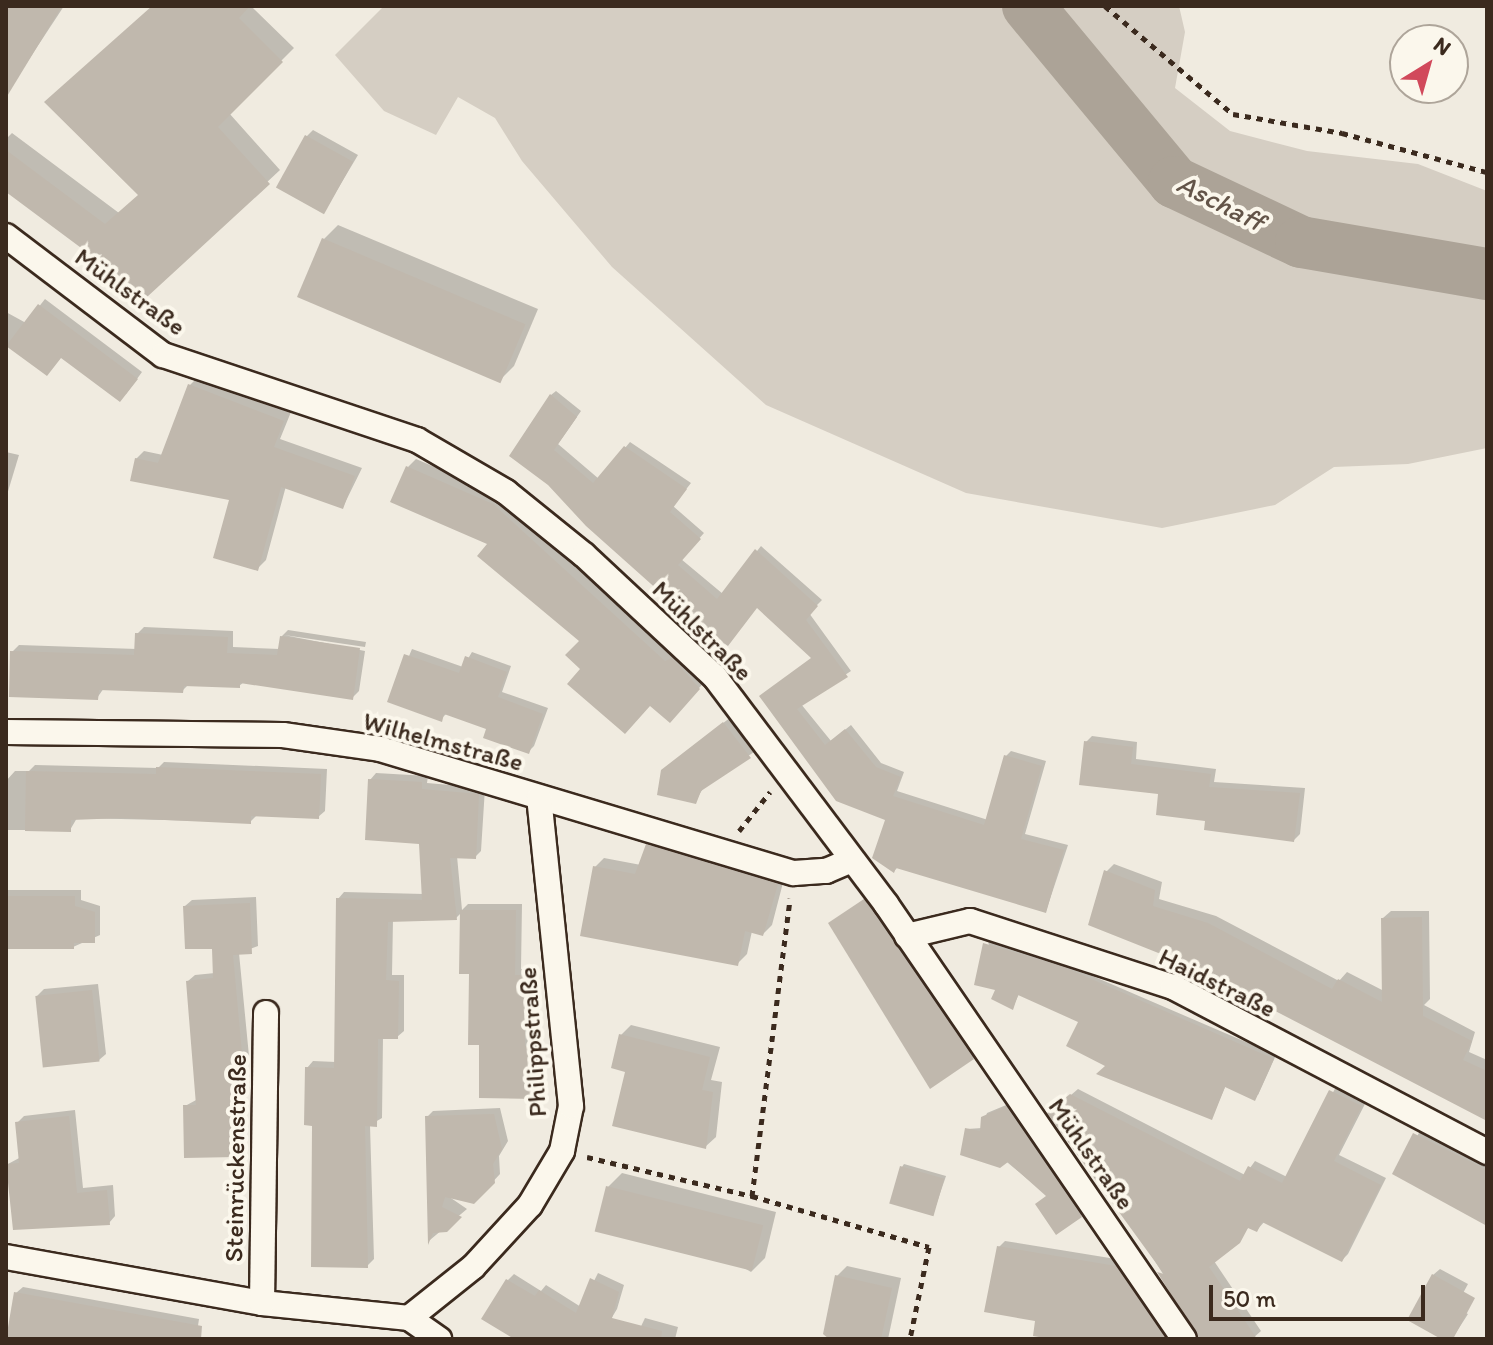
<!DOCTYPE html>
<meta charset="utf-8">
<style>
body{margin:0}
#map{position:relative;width:1493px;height:1345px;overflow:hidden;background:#f0ebe0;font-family:Itim,sans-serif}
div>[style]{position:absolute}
.green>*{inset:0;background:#d5cec3}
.shadow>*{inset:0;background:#0003}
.river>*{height:52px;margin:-26px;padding:0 26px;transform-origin:26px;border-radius:26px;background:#aca397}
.building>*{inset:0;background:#c0b8ad;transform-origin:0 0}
.path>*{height:5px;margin-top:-2.5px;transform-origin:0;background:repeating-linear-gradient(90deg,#3b2a1e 0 6px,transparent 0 12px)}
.roads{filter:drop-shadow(2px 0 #3b2a1e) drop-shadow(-2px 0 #3b2a1e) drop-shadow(0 2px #3b2a1e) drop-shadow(0 -2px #3b2a1e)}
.minor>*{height:24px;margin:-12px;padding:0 12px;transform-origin:12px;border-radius:12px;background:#fbf7ec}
span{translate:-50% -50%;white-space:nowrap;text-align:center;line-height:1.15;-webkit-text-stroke:8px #fbf7ec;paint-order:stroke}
.street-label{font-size:26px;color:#3b2a1e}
.water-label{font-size:28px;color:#635448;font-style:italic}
.frame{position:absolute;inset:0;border:8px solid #3b2a1e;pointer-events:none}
.north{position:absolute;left:1389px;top:24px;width:80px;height:80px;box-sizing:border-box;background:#fbf7ec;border:2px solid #aea59a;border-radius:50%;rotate:37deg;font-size:22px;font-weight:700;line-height:32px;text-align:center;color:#3b2a1e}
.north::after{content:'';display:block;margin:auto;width:28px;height:36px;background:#d1495b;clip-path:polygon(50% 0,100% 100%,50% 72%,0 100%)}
.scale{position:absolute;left:1209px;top:1285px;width:216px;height:36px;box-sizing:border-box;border:4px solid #3b2a1e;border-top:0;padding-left:10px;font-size:24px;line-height:28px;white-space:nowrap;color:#3b2a1e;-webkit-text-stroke:6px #fbf7ec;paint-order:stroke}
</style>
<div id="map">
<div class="green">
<i style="clip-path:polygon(384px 6px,1179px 6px,1185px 32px,1175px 88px,1230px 131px,1307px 151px,1418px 164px,1487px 191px,1487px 448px,1408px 464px,1334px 467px,1275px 505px,1162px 528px,966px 493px,766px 405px,612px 267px,522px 161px,495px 118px,458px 97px,436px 135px,384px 111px,335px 55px)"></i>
</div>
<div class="shadow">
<i style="clip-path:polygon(6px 6px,64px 6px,14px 82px,6px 76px)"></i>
<i style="clip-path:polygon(155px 6px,251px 6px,294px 48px,229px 113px,280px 170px,147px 294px,6px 190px,6px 139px,12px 133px,119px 213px,140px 194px,59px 90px)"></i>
<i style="clip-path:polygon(313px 130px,358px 155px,324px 212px,306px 137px)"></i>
<i style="clip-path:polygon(338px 225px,538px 309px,514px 366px,500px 380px,324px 239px)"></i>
<i style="clip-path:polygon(45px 299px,142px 372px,126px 394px,62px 356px,47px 374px,6px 343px,6px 312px,26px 323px)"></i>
<i style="clip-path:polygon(198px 377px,291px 412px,280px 439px,362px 468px,343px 507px,286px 486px,266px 560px,258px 568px,231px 498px,136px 459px,144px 451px,163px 455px,190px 385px)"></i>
<i style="clip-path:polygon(556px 391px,581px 411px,558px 444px,599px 479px,630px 442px,691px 483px,673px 506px,704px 533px,681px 559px,723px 594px,761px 546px,822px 600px,809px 613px,851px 671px,801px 704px,831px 741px,851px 725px,881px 763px,904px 772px,897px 791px,988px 820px,1006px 756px,1011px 751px,1046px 761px,1025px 834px,1068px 845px,1046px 911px,898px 867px,894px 871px,887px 819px,761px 696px,813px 658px,758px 606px,700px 625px,549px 483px,551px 395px)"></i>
<i style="clip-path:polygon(6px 452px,19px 455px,6px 498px)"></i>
<i style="clip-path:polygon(416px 459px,502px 496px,707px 679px,678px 712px,583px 669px,582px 640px,490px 543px,408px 467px)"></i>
<i style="clip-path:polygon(144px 627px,233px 631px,233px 647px,280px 649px,281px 637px,288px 630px,366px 642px,365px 647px,284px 635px,365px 651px,359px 691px,352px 698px,244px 682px,239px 686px,189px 684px,182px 691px,104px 688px,97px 698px,12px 652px,19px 645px,137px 649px,137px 634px)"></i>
<i style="clip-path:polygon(412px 649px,463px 667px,472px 652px,511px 666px,502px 692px,548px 708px,534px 746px,528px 752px,489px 728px,447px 713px,441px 719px,390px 701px)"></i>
<i style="clip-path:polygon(731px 717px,757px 750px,705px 785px,695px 802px,670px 764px)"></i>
<i style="clip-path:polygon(1092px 736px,1137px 742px,1136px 759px,1216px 769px,1214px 782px,1305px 788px,1300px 834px,1294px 840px,1207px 819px,1086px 742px)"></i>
<i style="clip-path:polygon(164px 762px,327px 769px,325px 811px,318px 817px,257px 815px,250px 822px,77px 818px,70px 830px,6px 830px,6px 781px,15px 771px,29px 771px,35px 765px,158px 768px)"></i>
<i style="clip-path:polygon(376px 773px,428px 776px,427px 783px,485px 788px,481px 851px,475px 857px,457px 856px,462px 910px,468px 904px,522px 904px,521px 969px,531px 969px,530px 1040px,541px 1040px,540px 1090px,534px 1097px,481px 1043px,462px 912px,456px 918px,393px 919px,392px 975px,404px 975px,404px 1031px,397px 1037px,383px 1037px,382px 1118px,370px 1125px,374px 1259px,367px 1266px,314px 1124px,307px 1068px,313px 1061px,336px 1062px,338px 899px,344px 892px,424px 894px,421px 842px,370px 780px)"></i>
<i style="clip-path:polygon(657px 836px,785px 875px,772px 925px,763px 934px,752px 931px,747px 954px,738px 963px,595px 867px,604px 858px,641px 865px)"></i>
<i style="clip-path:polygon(1114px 864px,1162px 882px,1159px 899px,1216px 916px,1339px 981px,1347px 972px,1384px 991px,1383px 918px,1391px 911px,1429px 911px,1430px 999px,1424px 1005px,1475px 1032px,1469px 1052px,1487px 1060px,1487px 1118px,1181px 960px,1106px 872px)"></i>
<i style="clip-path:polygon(6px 890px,81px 890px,81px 900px,100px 906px,100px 935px,73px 947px,6px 947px)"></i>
<i style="clip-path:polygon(873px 893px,981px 1050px,973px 1058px,830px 924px)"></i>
<i style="clip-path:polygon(256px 897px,258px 946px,239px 953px,249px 1056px,240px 1063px,242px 1149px,236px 1155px,185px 1106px,198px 1099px,188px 981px,195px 975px,215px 973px,214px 947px,185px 906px,192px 900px)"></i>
<i style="clip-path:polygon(988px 941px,1067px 965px,1276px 1055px,1258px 1095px,1226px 1085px,1212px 1117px,1108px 1065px,1081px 1021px,1019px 994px,1013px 1007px,998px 989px)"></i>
<i style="clip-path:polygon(98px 984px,106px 1054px,99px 1060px,37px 996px,44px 989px)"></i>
<i style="clip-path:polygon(631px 1025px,720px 1047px,711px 1080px,722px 1082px,716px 1137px,705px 1147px,628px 1070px,621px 1035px)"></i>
<i style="clip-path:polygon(1337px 1085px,1367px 1100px,1339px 1155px,1386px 1178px,1348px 1254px,1342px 1260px,1265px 1221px,1257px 1230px,1250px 1226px,1214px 1261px,1261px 1331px,1252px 1339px,1197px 1339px,1198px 1330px,1113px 1194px,1108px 1198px,1050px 1113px,1078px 1089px,1245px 1175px,1255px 1161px,1287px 1177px)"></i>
<i style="clip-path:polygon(1011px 1103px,1085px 1212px,1056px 1232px,1048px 1196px,967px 1129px,982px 1128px,987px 1113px)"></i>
<i style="clip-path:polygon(500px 1108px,508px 1141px,499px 1156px,500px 1174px,474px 1202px,448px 1196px,467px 1209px,430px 1240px,427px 1117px,433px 1111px)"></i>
<i style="clip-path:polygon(75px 1110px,83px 1188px,113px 1185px,115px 1216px,109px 1223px,8px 1164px,21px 1157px,17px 1123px,24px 1116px)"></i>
<i style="clip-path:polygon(1425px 1123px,1487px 1155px,1487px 1224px,1395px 1173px)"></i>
<i style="clip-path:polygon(904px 1164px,946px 1176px,933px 1214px,902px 1167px)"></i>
<i style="clip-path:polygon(622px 1173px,776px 1212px,765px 1258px,751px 1272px,608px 1187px)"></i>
<i style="clip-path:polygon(1005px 1241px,1122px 1260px,1176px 1339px,1064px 1339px,1037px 1320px,999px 1247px)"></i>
<i style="clip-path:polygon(847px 1266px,901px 1278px,888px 1339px,831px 1339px,837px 1276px)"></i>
<i style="clip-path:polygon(1440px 1269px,1468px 1284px,1455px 1308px,1468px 1314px,1452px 1339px,1445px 1339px,1433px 1275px)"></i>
<i style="clip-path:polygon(598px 1273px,624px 1285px,617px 1309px,599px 1339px,518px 1339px,508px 1280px,514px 1274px,541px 1291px,546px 1285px,581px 1307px)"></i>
<i style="clip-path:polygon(23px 1287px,199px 1319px,196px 1339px,7px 1339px,16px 1293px)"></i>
<i style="clip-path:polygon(645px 1318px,678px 1327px,675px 1339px,635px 1339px)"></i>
</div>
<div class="river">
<i style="left:1028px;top:6px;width:229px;rotate:50.3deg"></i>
<i style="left:1174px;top:182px;width:140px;rotate:25.3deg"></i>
<i style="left:1301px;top:242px;width:189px;rotate:9.8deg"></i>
</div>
<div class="building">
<i style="clip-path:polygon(6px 6px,62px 6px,6px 98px)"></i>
<i style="clip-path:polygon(152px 6px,250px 6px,239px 18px,283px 62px,218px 127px,270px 184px,147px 297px,6px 192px,6px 150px,105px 224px,138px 195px,44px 102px)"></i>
<i style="left:305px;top:135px;width:55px;height:60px;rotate:29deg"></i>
<i style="left:322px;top:238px;width:221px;height:64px;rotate:23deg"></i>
<i style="clip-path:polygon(38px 304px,138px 379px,120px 402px,61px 358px,47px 376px,6px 346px)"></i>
<i style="clip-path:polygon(188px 384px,284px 421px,274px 447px,355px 476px,343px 509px,281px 487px,258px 571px,213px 558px,229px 500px,130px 481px,135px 458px,158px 463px)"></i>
<i style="clip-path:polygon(550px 394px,577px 417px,554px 450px,593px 483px,624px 446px,687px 489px,670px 512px,701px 539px,678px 565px,717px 599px,755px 549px,818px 606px,806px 620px,848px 677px,797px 709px,825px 745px,845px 729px,876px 767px,901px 777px,893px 796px,984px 825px,1004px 755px,1042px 766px,1021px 839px,1064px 850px,1046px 913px,896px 868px,894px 873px,872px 858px,885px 820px,836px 801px,759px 696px,811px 658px,757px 608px,728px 646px,722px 642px,712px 654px,690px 634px,697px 625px,586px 526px,548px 485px,509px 456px)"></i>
<i style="clip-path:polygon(406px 466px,493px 504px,665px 661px,672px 658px,700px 689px,670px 723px,650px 706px,625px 734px,567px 684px,580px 669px,565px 655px,579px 641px,477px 556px,487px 544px,390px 502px)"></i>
<i style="clip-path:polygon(135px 633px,228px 637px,227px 653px,277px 655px,280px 636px,360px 648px,353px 700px,240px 683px,240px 688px,184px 686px,183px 693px,99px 690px,98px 700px,9px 697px,10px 651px,134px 655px)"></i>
<i style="clip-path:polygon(404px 654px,459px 673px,465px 656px,507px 672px,498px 697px,543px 714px,529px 754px,483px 738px,486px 729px,444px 714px,442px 722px,387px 702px)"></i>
<i style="clip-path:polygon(723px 722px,751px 758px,701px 791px,696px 804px,657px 795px,661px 770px)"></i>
<i style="clip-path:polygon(1084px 741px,1133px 747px,1131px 764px,1211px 774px,1209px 787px,1300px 793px,1294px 842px,1204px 830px,1205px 821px,1156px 815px,1158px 794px,1079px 785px)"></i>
<i style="clip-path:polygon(156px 767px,321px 774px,319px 819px,251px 816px,251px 824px,123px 818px,71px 820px,71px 832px,25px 831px,26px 771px,156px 774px)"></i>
<i style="clip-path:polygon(368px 779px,422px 782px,422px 789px,479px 794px,476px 859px,450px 858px,457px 920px,388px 922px,386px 980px,399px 981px,398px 1039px,378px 1039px,377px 1127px,365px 1126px,368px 1268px,311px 1267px,312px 1126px,304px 1125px,305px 1067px,334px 1068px,336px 898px,422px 900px,419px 844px,365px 840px)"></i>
<i style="clip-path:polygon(646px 844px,778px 884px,763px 936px,745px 931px,738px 966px,580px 936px,593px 866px,635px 874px)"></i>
<i style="clip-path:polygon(1104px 870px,1155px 890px,1153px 906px,1208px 923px,1332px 989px,1338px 979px,1382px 1002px,1381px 918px,1422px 917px,1423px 1016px,1472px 1041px,1463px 1060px,1487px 1071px,1487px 1121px,1181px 962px,1088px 925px)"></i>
<i style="clip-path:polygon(6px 896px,75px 896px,75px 906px,95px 912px,95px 943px,74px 943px,74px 949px,6px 949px)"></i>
<i style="clip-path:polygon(864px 899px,974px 1059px,930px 1089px,828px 923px)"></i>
<i style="clip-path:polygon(250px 903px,252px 954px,233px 955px,243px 1065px,234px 1065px,236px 1157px,184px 1158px,183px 1105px,196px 1105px,186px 981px,213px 978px,212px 949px,185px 949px,183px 906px)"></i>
<i style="clip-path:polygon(460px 910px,516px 910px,515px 975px,525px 975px,525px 1046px,535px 1046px,535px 1099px,479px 1098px,479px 1045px,468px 1045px,469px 974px,459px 974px)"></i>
<i style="clip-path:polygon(983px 943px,1064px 967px,1274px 1059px,1255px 1101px,1225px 1087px,1212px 1120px,1096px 1074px,1105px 1066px,1066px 1046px,1078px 1022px,1018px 995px,1013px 1010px,991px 999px,995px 990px,974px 985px)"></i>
<i style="left:92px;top:990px;width:72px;height:57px;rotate:84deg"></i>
<i style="clip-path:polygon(619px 1034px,710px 1057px,702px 1090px,713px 1092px,706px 1149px,612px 1126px,625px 1072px,611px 1068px)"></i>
<i style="clip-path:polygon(1329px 1090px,1362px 1106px,1334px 1161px,1381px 1185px,1342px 1262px,1262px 1222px,1257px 1232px,1248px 1228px,1240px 1243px,1209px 1267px,1257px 1339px,1199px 1339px,1157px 1272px,1164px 1274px,1047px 1113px,1070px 1094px,1240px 1181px,1248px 1166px,1282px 1183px)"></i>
<i style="clip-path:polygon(1006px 1106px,1082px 1217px,1056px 1235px,1035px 1204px,1046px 1196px,1008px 1162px,1000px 1168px,960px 1155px,965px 1128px,980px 1131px,981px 1117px)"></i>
<i style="clip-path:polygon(494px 1114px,502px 1149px,493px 1164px,495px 1183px,474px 1204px,445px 1197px,442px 1207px,462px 1217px,447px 1232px,433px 1233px,428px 1245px,425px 1116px)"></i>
<i style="clip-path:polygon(69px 1116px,77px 1193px,107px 1190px,110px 1225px,13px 1230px,6px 1164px,19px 1163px,15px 1122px)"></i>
<i style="clip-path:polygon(1413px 1133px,1487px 1170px,1487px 1226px,1392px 1174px)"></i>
<i style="left:900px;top:1166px;width:46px;height:39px;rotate:16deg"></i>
<i style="left:606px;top:1186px;width:162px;height:47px;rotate:14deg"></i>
<i style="clip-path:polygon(997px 1246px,1116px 1266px,1166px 1339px,1051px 1339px,1033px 1336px,1035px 1321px,984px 1312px)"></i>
<i style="clip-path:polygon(1432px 1274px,1475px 1298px,1453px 1339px,1441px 1339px,1407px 1320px)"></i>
<i style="clip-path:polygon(835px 1275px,892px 1288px,881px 1339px,829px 1339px,823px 1334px)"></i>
<i style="clip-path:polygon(590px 1278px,619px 1292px,612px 1318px,662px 1331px,661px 1339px,514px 1339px,481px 1319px,506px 1279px,535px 1296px,539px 1290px,576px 1313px)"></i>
<i style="clip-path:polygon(14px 1292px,202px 1326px,201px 1339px,6px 1339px)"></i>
</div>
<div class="path">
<i style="left:1105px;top:6px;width:167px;rotate:40.2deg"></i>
<i style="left:1233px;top:114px;width:111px;rotate:9.9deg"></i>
<i style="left:1342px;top:133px;width:150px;rotate:15.1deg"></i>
<i style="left:739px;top:831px;width:50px;rotate:-51.5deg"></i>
<i style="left:587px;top:1157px;width:170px;rotate:13.3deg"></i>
<i style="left:752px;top:1196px;width:184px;rotate:16.1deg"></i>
<i style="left:929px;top:1247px;width:94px;rotate:101.7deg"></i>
<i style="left:752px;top:1196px;width:300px;rotate:-82.7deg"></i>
</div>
<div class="roads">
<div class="minor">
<i style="left:6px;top:236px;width:197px;rotate:37.2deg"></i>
<i style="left:163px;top:355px;width:268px;rotate:18.5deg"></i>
<i style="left:417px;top:440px;width:103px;rotate:30.3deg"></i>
<i style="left:506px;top:492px;width:100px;rotate:38.9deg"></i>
<i style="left:584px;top:555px;width:179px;rotate:43deg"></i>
<i style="left:715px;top:677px;width:284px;rotate:53deg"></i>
<i style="left:886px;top:904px;width:527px;rotate:55.59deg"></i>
<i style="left:6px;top:732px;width:277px;rotate:0.6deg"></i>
<i style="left:283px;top:735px;width:98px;rotate:8.2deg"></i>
<i style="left:380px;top:749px;width:432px;rotate:16.7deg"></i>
<i style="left:794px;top:873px;width:32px;rotate:-4deg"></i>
<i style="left:826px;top:871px;width:28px;rotate:-23deg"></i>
<i style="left:907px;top:936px;width:65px;rotate:-13.4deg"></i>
<i style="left:970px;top:921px;width:213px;rotate:18deg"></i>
<i style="left:1173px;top:987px;width:355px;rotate:27.7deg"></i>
<i style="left:6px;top:1257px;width:260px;rotate:10.2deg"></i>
<i style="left:262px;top:1303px;width:148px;rotate:5.8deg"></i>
<i style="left:409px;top:1318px;width:37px;rotate:35deg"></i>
<i style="left:262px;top:1303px;width:290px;rotate:-89.2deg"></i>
<i style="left:409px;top:1318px;width:82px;rotate:-38.6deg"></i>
<i style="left:473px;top:1267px;width:84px;rotate:-47.4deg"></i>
<i style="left:530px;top:1205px;width:63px;rotate:-59.3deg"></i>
<i style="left:562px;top:1151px;width:46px;rotate:-78.7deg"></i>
<i style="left:571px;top:1106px;width:310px;rotate:-95.9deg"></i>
</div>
</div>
<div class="street-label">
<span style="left:130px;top:292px;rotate:36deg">Mühlstraße</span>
<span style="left:702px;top:631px;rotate:45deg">Mühlstraße</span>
<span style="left:443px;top:742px;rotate:15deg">Wilhelmstraße</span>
<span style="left:1217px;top:983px;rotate:26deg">Haidstraße</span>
<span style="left:533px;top:1042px;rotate:-94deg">Philippstraße</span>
<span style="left:1091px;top:1154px;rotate:55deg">Mühlstraße</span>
<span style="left:236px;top:1158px;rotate:-89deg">Steinrückenstraße</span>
</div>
<div class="water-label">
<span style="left:1221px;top:202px;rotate:27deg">Aschaff</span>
</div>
<div class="frame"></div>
<div class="north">N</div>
<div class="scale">50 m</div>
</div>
